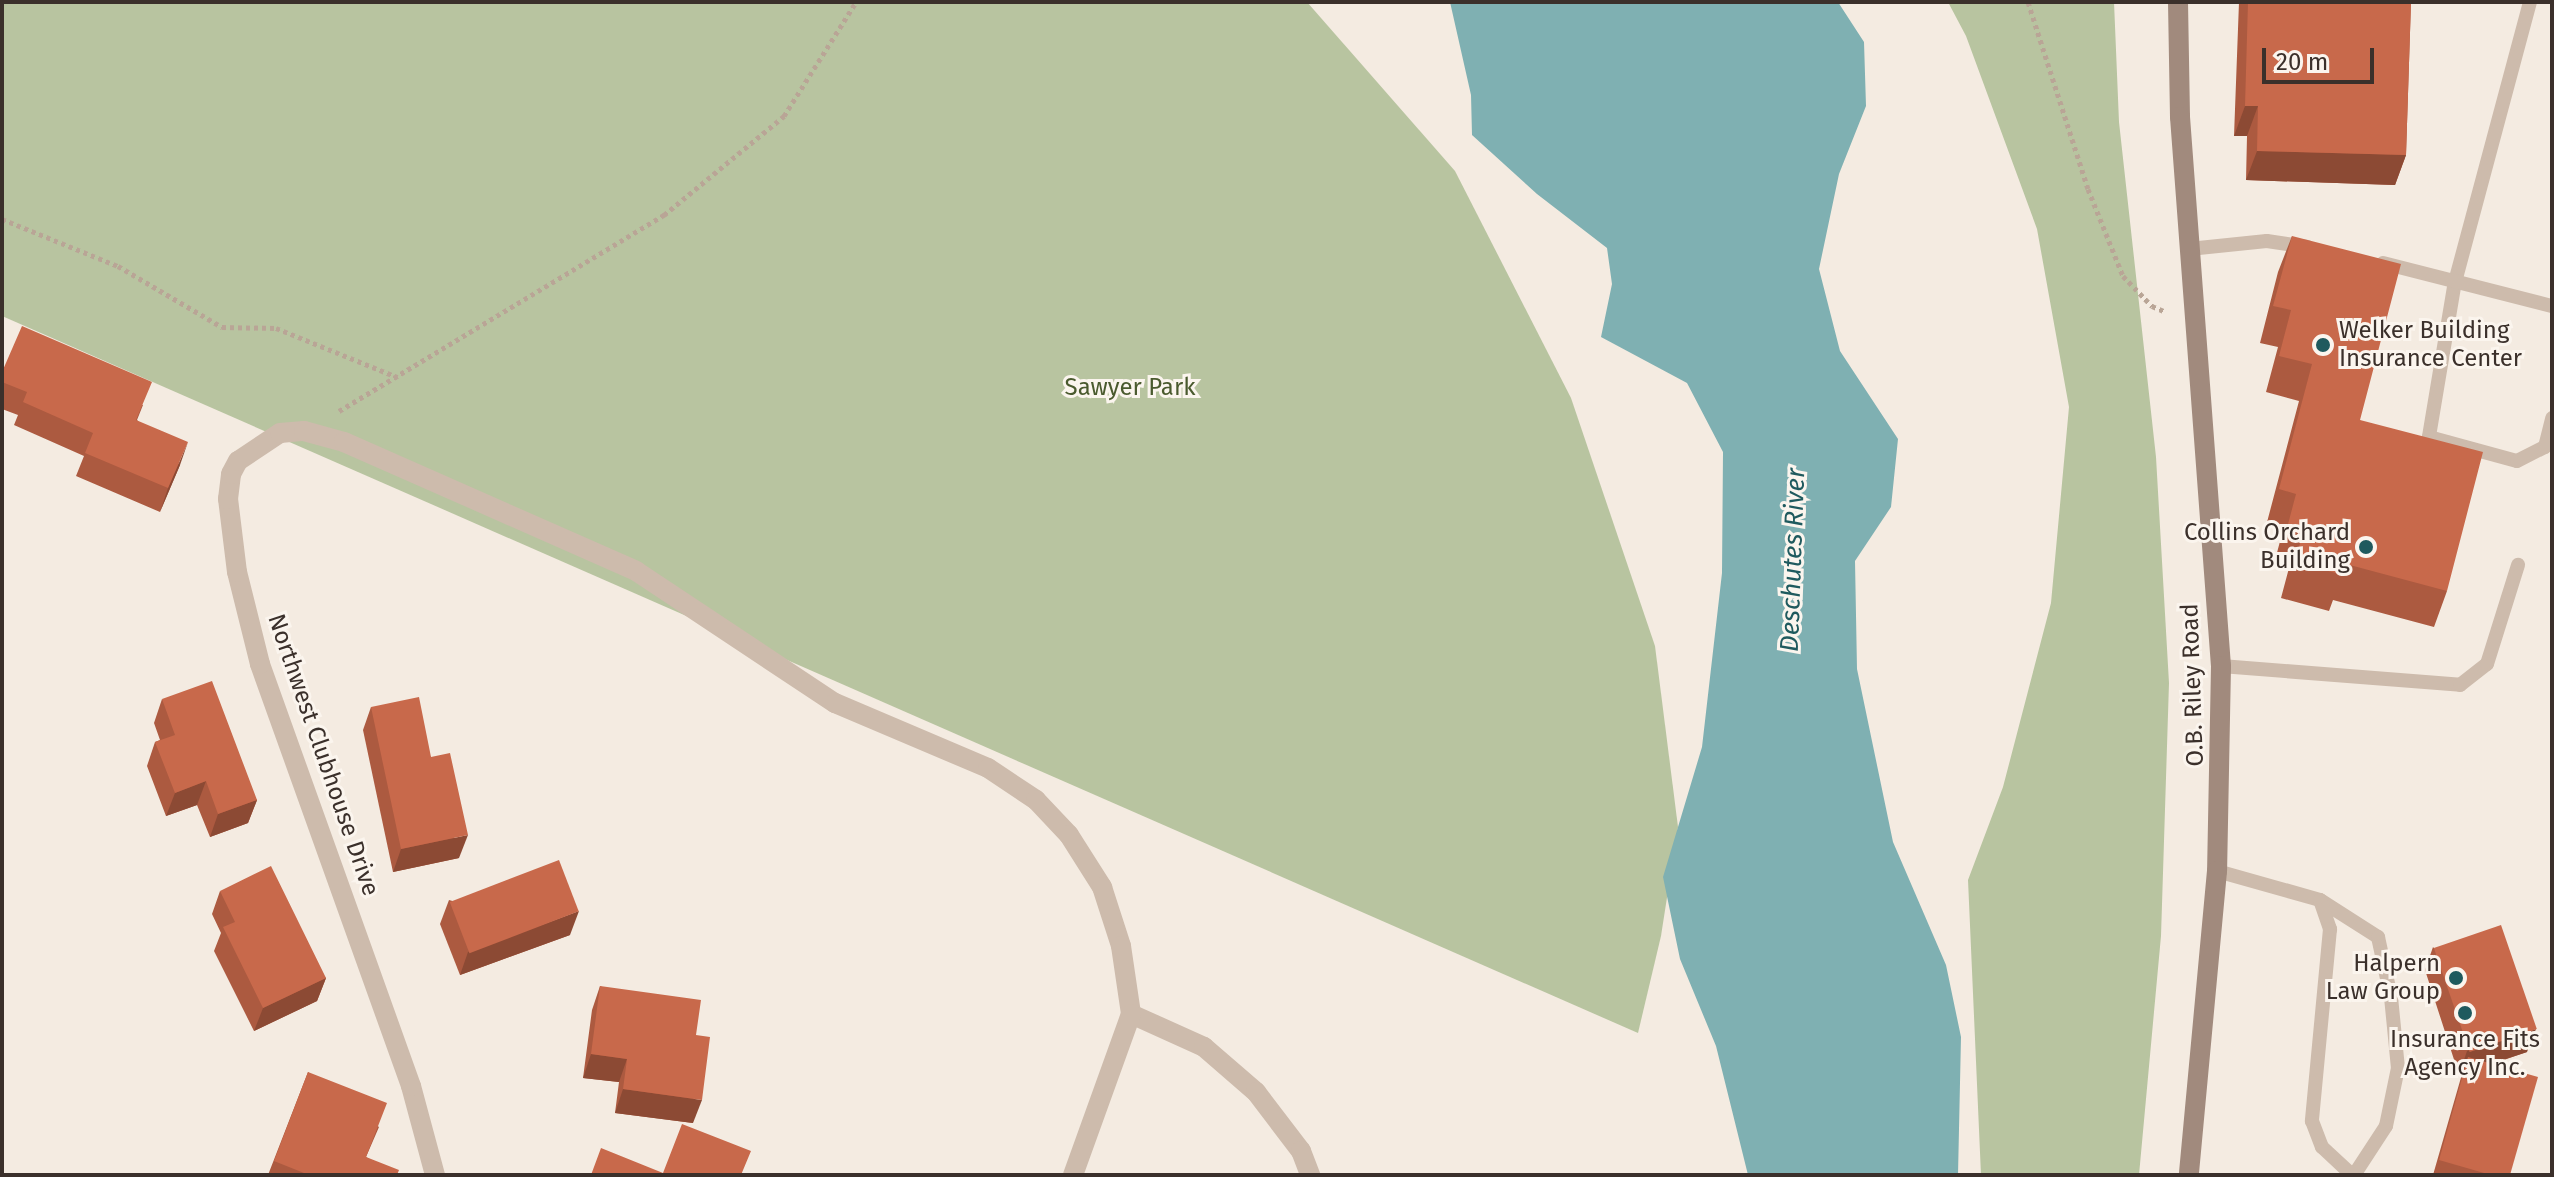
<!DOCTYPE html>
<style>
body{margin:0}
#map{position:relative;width:2554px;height:1177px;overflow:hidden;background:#f4ebe1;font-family:"Fira Sans",sans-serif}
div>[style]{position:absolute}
.green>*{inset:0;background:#b8c4a0}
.water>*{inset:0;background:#7fb0b2}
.path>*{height:5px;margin-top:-2.5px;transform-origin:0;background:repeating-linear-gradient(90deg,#b9a596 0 4px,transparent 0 8px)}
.lane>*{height:14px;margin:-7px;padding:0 7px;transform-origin:7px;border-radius:7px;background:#cdbbac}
.street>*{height:20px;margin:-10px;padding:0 10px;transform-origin:10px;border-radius:10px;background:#cdbbac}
.secondary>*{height:20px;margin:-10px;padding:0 10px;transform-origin:10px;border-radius:10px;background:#a18a7d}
.wall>*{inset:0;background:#ac5a40}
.shaded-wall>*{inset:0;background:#8c4a34}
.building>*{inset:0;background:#c8694b;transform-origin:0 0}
.dots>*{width:22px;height:22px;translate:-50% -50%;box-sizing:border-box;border:4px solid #fbf5ee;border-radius:50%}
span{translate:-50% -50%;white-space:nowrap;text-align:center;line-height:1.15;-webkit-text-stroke:6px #fbf5ee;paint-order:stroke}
.poi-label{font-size:24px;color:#3b302b}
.left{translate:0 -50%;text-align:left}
.right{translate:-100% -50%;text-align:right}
.park-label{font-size:24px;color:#4a5a2e}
.street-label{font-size:24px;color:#3b302b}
.water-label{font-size:26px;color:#1f5a5e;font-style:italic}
.frame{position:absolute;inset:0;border:4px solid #3b302b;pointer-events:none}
.scale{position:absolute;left:2262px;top:48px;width:112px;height:36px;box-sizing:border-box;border:4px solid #3b302b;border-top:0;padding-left:10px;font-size:24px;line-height:28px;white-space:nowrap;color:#3b302b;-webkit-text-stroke:6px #fbf5ee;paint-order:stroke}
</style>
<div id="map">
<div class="green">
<i style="clip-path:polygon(2px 2px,1307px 2px,1455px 171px,1571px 398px,1655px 646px,1678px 827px,1661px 936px,1638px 1033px,2px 316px)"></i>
<i style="clip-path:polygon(1948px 2px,2114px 2px,2119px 122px,2156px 457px,2169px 683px,2161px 936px,2139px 1175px,1981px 1175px,1968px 880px,2003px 787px,2051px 603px,2069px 407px,2037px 229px,1966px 36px)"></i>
</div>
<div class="water">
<i style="clip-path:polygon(1450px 2px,1838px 2px,1864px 42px,1866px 106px,1839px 174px,1819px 269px,1840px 351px,1898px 439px,1891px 507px,1855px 561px,1857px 669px,1893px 842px,1946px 965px,1961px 1037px,1958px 1175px,1748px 1175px,1716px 1046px,1680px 959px,1663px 877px,1702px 747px,1722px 573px,1723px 452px,1687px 383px,1601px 337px,1612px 284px,1607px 248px,1537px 194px,1472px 135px,1471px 95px)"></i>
</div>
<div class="path">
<i style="left:2028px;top:2px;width:196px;rotate:72.2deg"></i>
<i style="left:2088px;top:189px;width:94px;rotate:68.1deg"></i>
<i style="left:2123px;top:276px;width:42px;rotate:46deg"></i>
<i style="left:2152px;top:306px;width:15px;rotate:23deg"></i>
<i style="left:2px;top:219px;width:125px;rotate:22.1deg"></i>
<i style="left:118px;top:266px;width:121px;rotate:30.4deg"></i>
<i style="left:222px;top:327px;width:54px;rotate:1.1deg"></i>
<i style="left:276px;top:328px;width:131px;rotate:22deg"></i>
<i style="left:339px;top:411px;width:380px;rotate:-31.1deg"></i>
<i style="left:664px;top:215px;width:156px;rotate:-39.5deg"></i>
<i style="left:784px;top:116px;width:135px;rotate:-57.7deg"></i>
</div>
<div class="lane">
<i style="left:2530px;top:2px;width:289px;rotate:105deg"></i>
<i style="left:2455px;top:281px;width:158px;rotate:99.5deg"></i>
<i style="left:2429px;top:437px;width:91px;rotate:15.3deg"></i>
<i style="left:2517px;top:461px;width:31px;rotate:-27deg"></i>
<i style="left:2545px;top:447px;width:30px;rotate:-76deg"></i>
<i style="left:2189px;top:249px;width:78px;rotate:-5.9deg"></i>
<i style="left:2267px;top:241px;width:41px;rotate:8.3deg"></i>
<i style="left:2383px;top:263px;width:174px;rotate:14.3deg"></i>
<i style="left:2221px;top:666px;width:240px;rotate:4.5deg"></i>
<i style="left:2460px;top:685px;width:34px;rotate:-38deg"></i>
<i style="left:2487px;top:664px;width:104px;rotate:-72.6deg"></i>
<i style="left:2217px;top:871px;width:107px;rotate:15.7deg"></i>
<i style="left:2320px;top:900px;width:69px;rotate:32.5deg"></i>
<i style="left:2378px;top:937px;width:61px;rotate:77.8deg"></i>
<i style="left:2391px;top:997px;width:71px;rotate:84.4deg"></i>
<i style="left:2398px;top:1068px;width:59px;rotate:101.7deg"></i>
<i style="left:2386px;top:1126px;width:59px;rotate:123.1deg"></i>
<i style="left:2320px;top:900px;width:31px;rotate:71deg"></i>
<i style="left:2330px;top:929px;width:193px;rotate:95.4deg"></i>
<i style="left:2312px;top:1121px;width:28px;rotate:69deg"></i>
<i style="left:2322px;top:1147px;width:41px;rotate:43deg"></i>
</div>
<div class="street">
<i style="left:1131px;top:1014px;width:80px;rotate:24.3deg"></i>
<i style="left:1204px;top:1047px;width:69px;rotate:40.9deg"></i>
<i style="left:1256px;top:1092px;width:74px;rotate:52.7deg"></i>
<i style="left:1301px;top:1151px;width:26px;rotate:69deg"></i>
<i style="left:435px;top:1175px;width:92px;rotate:-105.1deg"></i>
<i style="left:411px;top:1086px;width:448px;rotate:-109.7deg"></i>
<i style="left:260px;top:664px;width:95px;rotate:-104deg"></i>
<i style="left:237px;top:572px;width:74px;rotate:-97deg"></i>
<i style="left:228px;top:499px;width:25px;rotate:-83deg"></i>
<i style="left:231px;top:474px;width:15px;rotate:-62deg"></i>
<i style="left:238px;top:461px;width:50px;rotate:-33.7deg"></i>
<i style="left:280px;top:433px;width:24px;rotate:-5deg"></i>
<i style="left:304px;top:431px;width:41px;rotate:15.4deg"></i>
<i style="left:344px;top:442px;width:319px;rotate:23.8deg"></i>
<i style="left:636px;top:571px;width:239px;rotate:33.6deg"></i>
<i style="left:835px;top:703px;width:166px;rotate:23deg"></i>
<i style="left:988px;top:768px;width:58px;rotate:33.7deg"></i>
<i style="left:1036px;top:800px;width:48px;rotate:46.7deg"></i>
<i style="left:1069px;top:835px;width:62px;rotate:57.6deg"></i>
<i style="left:1102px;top:887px;width:62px;rotate:72.1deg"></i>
<i style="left:1121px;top:946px;width:69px;rotate:81.6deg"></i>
<i style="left:1131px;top:1014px;width:171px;rotate:109.8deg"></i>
</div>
<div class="secondary">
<i style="left:2178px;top:2px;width:115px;rotate:89deg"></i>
<i style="left:2180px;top:117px;width:551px;rotate:85.73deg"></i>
<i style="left:2221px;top:666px;width:205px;rotate:91.1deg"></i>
<i style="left:2217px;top:871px;width:305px;rotate:95.3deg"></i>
</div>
<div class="wall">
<i style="clip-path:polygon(2239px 2px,2411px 2px,2406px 155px,2395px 185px,2246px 180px,2247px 136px,2234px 136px)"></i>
<i style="clip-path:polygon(2292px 236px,2360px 420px,2447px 591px,2434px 627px,2333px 600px,2329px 611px,2281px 598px,2289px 568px,2274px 564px,2283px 530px,2266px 526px,2299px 401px,2266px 392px,2278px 347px,2260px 343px,2278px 272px)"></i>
<i style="clip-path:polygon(2px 372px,143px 405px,137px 420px,180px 465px,160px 512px,76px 476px,84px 456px,14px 425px,18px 415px,2px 409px)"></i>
<i style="clip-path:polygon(162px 699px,257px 800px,248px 823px,210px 837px,197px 805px,166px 816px,147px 766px,155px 742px,160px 740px,154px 723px)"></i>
<i style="clip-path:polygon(371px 707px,431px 757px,459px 858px,393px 872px,363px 730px)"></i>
<i style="clip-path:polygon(220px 891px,326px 978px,317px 1001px,254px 1031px,214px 951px,221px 933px,212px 914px)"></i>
<i style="clip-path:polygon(449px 900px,570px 935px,460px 975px,440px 924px)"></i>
<i style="clip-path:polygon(2433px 947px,2527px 1052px,2492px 1064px,2510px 1175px,2433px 1175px,2462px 1074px,2459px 1075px,2425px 970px)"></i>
<i style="clip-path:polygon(600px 986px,696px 1035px,693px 1123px,615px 1113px,619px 1082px,583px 1078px,592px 1010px)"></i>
<i style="clip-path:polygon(308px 1072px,379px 1127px,366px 1157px,397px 1175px,268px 1175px)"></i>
</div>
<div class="shaded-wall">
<i style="clip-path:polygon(2245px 106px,2258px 106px,2247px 136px,2234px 136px)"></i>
<i style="clip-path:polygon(2257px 151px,2406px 155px,2395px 185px,2246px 180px)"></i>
<i style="clip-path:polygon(188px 442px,180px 465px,160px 512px,168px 488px)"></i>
<i style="clip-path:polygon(206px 781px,197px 805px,166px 816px,175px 793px)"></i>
<i style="clip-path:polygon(257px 800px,248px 823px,210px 837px,218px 814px)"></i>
<i style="clip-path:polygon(468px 835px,459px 858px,393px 872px,401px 849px)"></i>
<i style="clip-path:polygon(579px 911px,570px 935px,460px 975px,468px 952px)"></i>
<i style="clip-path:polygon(326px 978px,317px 1001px,254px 1031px,263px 1008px)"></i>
<i style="clip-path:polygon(2536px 1029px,2527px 1052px,2463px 1073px,2468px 1057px,2462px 1074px,2459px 1075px,2467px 1051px)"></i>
<i style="clip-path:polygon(591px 1054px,627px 1059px,619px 1082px,583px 1078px)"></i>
<i style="clip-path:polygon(623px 1089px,702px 1100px,693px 1123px,615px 1113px)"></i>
</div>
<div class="building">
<i style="clip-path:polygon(2248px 2px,2411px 2px,2406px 155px,2257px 151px,2258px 106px,2245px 106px)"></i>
<i style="clip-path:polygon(2292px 236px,2401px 264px,2360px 420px,2483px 452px,2447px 591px,2346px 564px,2343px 575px,2295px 562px,2303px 532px,2287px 528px,2296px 494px,2279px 489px,2312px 364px,2279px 356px,2291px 310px,2273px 306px)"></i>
<i style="clip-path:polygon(22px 326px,152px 382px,136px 420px,188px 442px,168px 488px,85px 453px,93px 433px,23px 402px,27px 392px,2px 382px,2px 372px)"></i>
<i style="clip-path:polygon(212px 681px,257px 800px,218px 814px,206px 781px,175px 793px,155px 742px,175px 735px,162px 699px)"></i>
<i style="clip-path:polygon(419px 697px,431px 757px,450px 753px,468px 835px,401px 849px,371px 707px)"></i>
<i style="left:559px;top:860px;width:55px;height:117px;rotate:69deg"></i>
<i style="clip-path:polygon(271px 866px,326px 978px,263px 1008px,223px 927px,235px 922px,220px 891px)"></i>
<i style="left:2501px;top:925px;width:110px;height:71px;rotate:71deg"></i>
<i style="clip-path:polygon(600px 986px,701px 1000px,696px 1035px,710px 1037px,702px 1100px,623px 1089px,627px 1059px,591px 1054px)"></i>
<i style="clip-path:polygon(2468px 1057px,2538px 1077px,2510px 1175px,2491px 1175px,2439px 1160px)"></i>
<i style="clip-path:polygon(308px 1072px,387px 1103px,366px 1157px,399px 1170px,397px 1175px,309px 1175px,274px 1161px)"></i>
<i style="clip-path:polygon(682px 1124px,751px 1151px,741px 1175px,591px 1175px,601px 1148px,663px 1173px)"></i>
</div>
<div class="dots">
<i style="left:2323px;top:345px;background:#1f5a5e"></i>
<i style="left:2366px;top:547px;background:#1f5a5e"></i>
<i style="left:2456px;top:978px;background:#1f5a5e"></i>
<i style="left:2465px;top:1013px;background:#1f5a5e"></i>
</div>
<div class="poi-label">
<span class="left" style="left:2339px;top:345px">Welker Building<br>Insurance Center</span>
<span class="right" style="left:2350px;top:547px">Collins Orchard<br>Building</span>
<span class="right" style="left:2440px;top:978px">Halpern<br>Law Group</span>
<span style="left:2465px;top:1054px">Insurance Fits<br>Agency Inc.</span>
</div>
<div class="park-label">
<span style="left:1130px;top:388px">Sawyer Park</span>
</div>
<div class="street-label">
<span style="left:2193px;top:685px;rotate:-92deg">O.B. Riley Road</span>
<span style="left:323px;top:755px;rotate:71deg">Northwest Clubhouse Drive</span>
</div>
<div class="water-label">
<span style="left:1793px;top:560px;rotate:-88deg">Deschutes River</span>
</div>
<div class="frame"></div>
<div class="scale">20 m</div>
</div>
